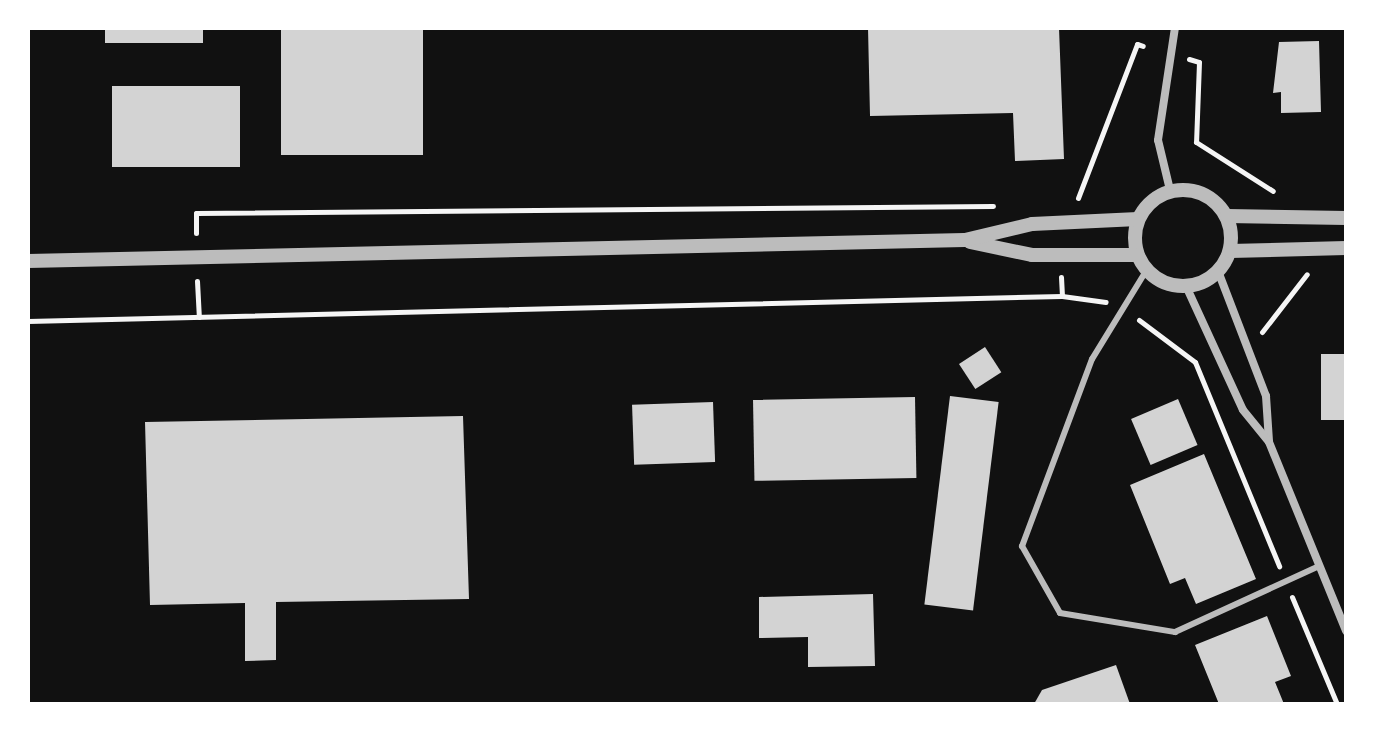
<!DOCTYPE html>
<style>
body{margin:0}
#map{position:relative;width:1374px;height:732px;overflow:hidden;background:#111;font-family:Cabin,sans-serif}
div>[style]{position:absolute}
.building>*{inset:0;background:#d3d3d3;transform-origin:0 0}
.path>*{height:5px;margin:-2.5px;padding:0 2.5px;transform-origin:2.5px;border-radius:2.5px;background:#f5f5f5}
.service>*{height:6px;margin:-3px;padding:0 3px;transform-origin:3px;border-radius:3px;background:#bcbcbc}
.minor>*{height:8px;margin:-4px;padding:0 4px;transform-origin:4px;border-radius:4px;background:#bcbcbc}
.tertiary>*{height:14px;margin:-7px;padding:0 7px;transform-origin:7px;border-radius:7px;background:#bcbcbc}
.tertiary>.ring{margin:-7px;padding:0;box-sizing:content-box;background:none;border:14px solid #bcbcbc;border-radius:50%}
span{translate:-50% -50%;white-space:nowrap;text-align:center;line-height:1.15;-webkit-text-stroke:7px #fff;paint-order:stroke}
.frame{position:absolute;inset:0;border:30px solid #fff;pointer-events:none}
</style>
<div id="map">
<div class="building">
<i style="left:105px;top:28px;width:98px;height:15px"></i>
<i style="left:281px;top:28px;width:142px;height:127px"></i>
<i style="clip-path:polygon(868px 28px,1059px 28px,1064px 159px,1015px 161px,1013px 113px,870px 116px)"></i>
<i style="clip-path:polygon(1319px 41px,1321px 112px,1281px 113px,1281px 92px,1273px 93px,1279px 42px)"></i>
<i style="left:112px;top:86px;width:128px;height:81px"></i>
<i style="left:985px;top:347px;width:30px;height:31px;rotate:57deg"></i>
<i style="left:1346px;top:354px;width:66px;height:25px;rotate:90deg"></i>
<i style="left:950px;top:396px;width:49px;height:210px;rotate:7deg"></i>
<i style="left:915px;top:397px;width:81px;height:162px;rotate:89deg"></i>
<i style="left:1178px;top:399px;width:50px;height:51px;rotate:67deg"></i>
<i style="left:713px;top:402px;width:60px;height:81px;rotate:88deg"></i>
<i style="clip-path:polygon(463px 416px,469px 599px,276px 602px,276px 660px,245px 661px,245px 603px,150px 605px,145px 422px)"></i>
<i style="clip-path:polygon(1204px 454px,1256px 579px,1196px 604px,1185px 578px,1170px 584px,1130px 485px)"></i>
<i style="clip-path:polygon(873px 594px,875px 666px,808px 667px,808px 637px,759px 638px,759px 597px)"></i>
<i style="clip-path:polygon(1267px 616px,1291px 676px,1275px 682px,1284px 704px,1219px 704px,1195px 645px)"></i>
<i style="clip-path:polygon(1116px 665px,1130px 704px,1034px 704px,1042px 690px)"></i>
</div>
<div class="path">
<i style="left:1189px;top:59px;width:10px;rotate:17deg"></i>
<i style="left:1199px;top:62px;width:80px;rotate:92.1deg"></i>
<i style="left:1196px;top:142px;width:91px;rotate:32.5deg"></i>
<i style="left:1078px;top:198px;width:165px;rotate:-69deg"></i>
<i style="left:1137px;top:44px;width:6px;rotate:18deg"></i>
<i style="left:196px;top:233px;width:20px;rotate:-90deg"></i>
<i style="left:196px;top:213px;width:797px;rotate:-0.5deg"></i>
<i style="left:1061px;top:277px;width:19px;rotate:87deg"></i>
<i style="left:197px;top:281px;width:36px;rotate:87deg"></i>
<i style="left:1139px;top:320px;width:70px;rotate:36.9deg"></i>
<i style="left:1195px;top:362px;width:221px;rotate:67.6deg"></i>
<i style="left:28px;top:321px;width:1034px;rotate:-1.39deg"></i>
<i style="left:1062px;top:296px;width:44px;rotate:7.8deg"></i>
<i style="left:1262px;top:332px;width:73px;rotate:-52.2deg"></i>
<i style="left:1292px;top:597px;width:116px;rotate:67.2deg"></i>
</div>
<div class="service">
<i style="left:1146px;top:271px;width:103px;rotate:121.5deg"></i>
<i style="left:1092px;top:359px;width:200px;rotate:110.5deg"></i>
<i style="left:1022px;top:546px;width:77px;rotate:60.4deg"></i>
<i style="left:1060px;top:613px;width:117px;rotate:9.4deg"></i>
<i style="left:1175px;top:632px;width:158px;rotate:-24.6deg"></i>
</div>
<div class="minor">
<i style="left:1170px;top:190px;width:51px;rotate:-103.5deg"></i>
<i style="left:1158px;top:140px;width:113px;rotate:-81.4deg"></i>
<i style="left:1218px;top:271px;width:134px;rotate:69deg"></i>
<i style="left:1266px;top:396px;width:45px;rotate:86.2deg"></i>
<i style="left:1186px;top:286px;width:136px;rotate:65.3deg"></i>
<i style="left:1243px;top:410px;width:41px;rotate:50.9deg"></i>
<i style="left:1269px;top:442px;width:204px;rotate:67.8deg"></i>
</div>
<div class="tertiary">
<i class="ring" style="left:1135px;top:190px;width:82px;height:82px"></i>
<i style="left:1227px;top:216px;width:119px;rotate:1deg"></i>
<i style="left:970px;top:242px;width:63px;rotate:11.8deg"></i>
<i style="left:1032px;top:255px;width:104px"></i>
<i style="left:1230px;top:251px;width:116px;rotate:-1.5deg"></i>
<i style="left:28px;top:261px;width:937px;rotate:-1.28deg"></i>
<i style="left:965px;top:240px;width:69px;rotate:-13.4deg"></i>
<i style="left:1032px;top:224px;width:106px;rotate:-2.7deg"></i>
</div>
<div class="frame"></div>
</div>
